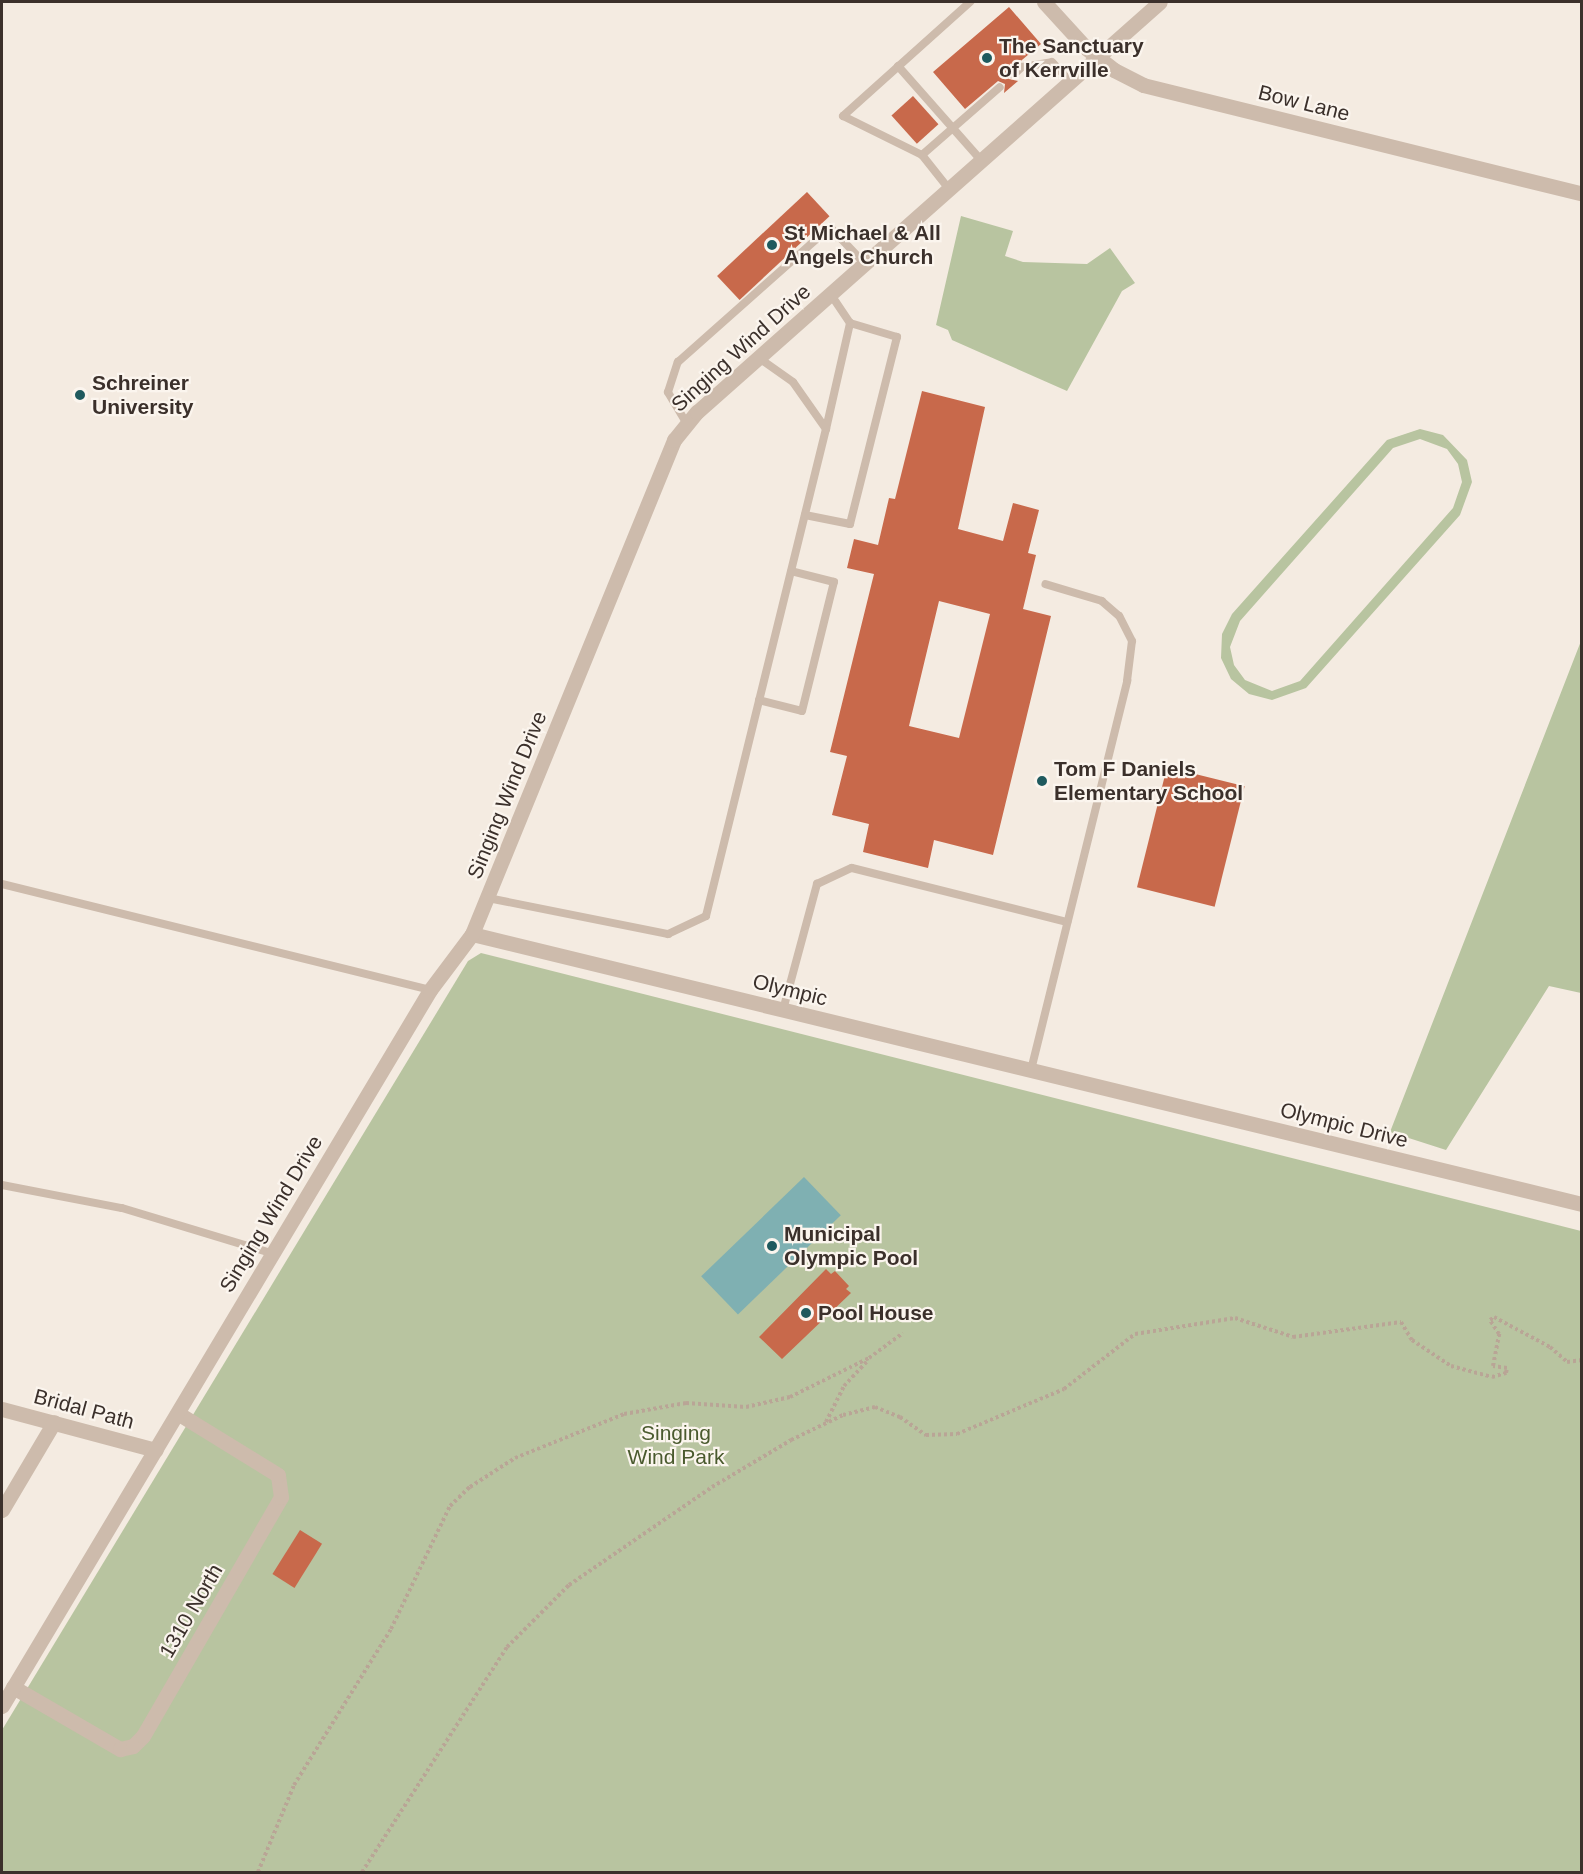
<!DOCTYPE html>
<style>
body{margin:0}
#map{position:relative;width:1583px;height:1874px;overflow:hidden;background:#f4ebe1;font-family:Arial,sans-serif}
div>[style]{position:absolute}
.green>*{inset:0;background:#b8c4a0}
.water>*{inset:0;background:#7fb0b2;transform-origin:0 0}
.building>*{inset:0;background:#c8694b;transform-origin:0 0}
.path>*{height:4px;margin-top:-2px;transform-origin:0;background:repeating-linear-gradient(90deg,#b9a596 0 3px,transparent 0 6px)}
.service>*{height:8px;margin:-4px;padding:0 4px;transform-origin:4px;border-radius:4px;background:#cdbbac}
.minor>*{height:15px;margin:-7.5px;padding:0 7.5px;transform-origin:7.5px;border-radius:7.5px;background:#cdbbac}
.dots>*{width:16px;height:16px;translate:-50% -50%;box-sizing:border-box;border:3px solid #fbf5ee;border-radius:50%}
span{translate:-50% -50%;white-space:nowrap;text-align:center;line-height:1.15;-webkit-text-stroke:4.5px #fbf5ee;paint-order:stroke}
.poi-label{font-size:21px;color:#3b302b;font-weight:700}
.left{translate:0 -50%;text-align:left}
.street-label{font-size:21px;color:#3b302b}
.park-label{font-size:21px;color:#4a5a2e}
.frame{position:absolute;inset:0;border:3px solid #3b302b;pointer-events:none}
</style>
<div id="map">
<div class="green">
<i style="clip-path:polygon(961px 216px,1013px 231px,1005px 256px,1023px 262px,1087px 264px,1110px 248px,1135px 283px,1122px 291px,1067px 391px,952px 340px,948px 330px,936px 325px)"></i>
<i style="clip-path:polygon(evenodd,1420px 429px,1443px 435px,1467px 460px,1472px 482px,1460px 515px,1306px 688px,1272px 700px,1249px 694px,1231px 679px,1221px 658px,1222px 634px,1232px 614px,1387px 440px,1420px 429px,1420px 439px,1447px 449px,1458px 464px,1462px 482px,1453px 508px,1300px 681px,1272px 691px,1245px 680px,1234px 665px,1230px 647px,1240px 621px,1393px 448px,1420px 439px)"></i>
<i style="clip-path:polygon(1581px 641px,1581px 993px,1549px 986px,1446px 1150px,1390px 1132px)"></i>
<i style="clip-path:polygon(481px 953px,1581px 1231px,1581px 1872px,2px 1872px,2px 1730px,468px 961px)"></i>
</div>
<div class="water">
<i style="left:804px;top:1177px;width:53px;height:143px;rotate:46deg"></i>
</div>
<div class="building">
<i style="clip-path:polygon(1009px 7px,1041px 44px,1009px 71px,1009px 79px,1018px 81px,1004px 93px,1005px 84px,998px 81px,965px 109px,933px 72px)"></i>
<i style="left:913px;top:96px;width:38px;height:29px;rotate:48deg"></i>
<i style="left:807px;top:192px;width:33px;height:123px;rotate:47deg"></i>
<i style="clip-path:polygon(evenodd,922px 391px,985px 407px,958px 529px,1003px 541px,1013px 503px,1039px 510px,1028px 553px,1036px 555px,1023px 609px,1051px 616px,993px 855px,934px 840px,928px 868px,863px 852px,869px 824px,832px 815px,847px 756px,830px 752px,874px 574px,847px 568px,854px 539px,878px 545px,889px 498px,895px 499px,922px 391px,939px 601px,990px 614px,959px 738px,909px 726px,939px 601px)"></i>
<i style="left:1167px;top:767px;width:80px;height:124px;rotate:14deg"></i>
<i style="clip-path:polygon(826px 1269px,831px 1274px,835px 1271px,849px 1286px,846px 1289px,851px 1293px,782px 1359px,759px 1337px)"></i>
<i style="left:300px;top:1530px;width:26px;height:52px;rotate:32deg"></i>
</div>
<div class="path">
<i style="left:826px;top:1422px;width:40px;rotate:-63.4deg"></i>
<i style="left:844px;top:1386px;width:34px;rotate:-47deg"></i>
<i style="left:258px;top:1872px;width:94px;rotate:-67.5deg"></i>
<i style="left:294px;top:1785px;width:184px;rotate:-58.1deg"></i>
<i style="left:391px;top:1629px;width:136px;rotate:-64.4deg"></i>
<i style="left:450px;top:1506px;width:28px;rotate:-44deg"></i>
<i style="left:470px;top:1487px;width:54px;rotate:-32.8deg"></i>
<i style="left:515px;top:1458px;width:118px;rotate:-22deg"></i>
<i style="left:624px;top:1414px;width:63px;rotate:-10.1deg"></i>
<i style="left:686px;top:1403px;width:60px;rotate:3.8deg"></i>
<i style="left:746px;top:1407px;width:45px;rotate:-12.8deg"></i>
<i style="left:790px;top:1397px;width:88px;rotate:-26.3deg"></i>
<i style="left:869px;top:1358px;width:42px;rotate:-36.3deg"></i>
<i style="left:362px;top:1872px;width:268px;rotate:-57.2deg"></i>
<i style="left:507px;top:1647px;width:88px;rotate:-45deg"></i>
<i style="left:569px;top:1585px;width:173px;rotate:-34.4deg"></i>
<i style="left:712px;top:1487px;width:92px;rotate:-30.7deg"></i>
<i style="left:791px;top:1440px;width:58px;rotate:-25.7deg"></i>
<i style="left:843px;top:1415px;width:33px;rotate:-14deg"></i>
<i style="left:875px;top:1407px;width:27px;rotate:22deg"></i>
<i style="left:900px;top:1417px;width:32px;rotate:35deg"></i>
<i style="left:926px;top:1435px;width:31px;rotate:-2deg"></i>
<i style="left:957px;top:1434px;width:116px;rotate:-22.8deg"></i>
<i style="left:1064px;top:1389px;width:90px;rotate:-37.8deg"></i>
<i style="left:1135px;top:1334px;width:101px;rotate:-9.1deg"></i>
<i style="left:1235px;top:1318px;width:61px;rotate:18.1deg"></i>
<i style="left:1293px;top:1337px;width:109px;rotate:-7.9deg"></i>
<i style="left:1401px;top:1322px;width:21px;rotate:59deg"></i>
<i style="left:1412px;top:1340px;width:47px;rotate:33.7deg"></i>
<i style="left:1451px;top:1366px;width:42px;rotate:15deg"></i>
<i style="left:1492px;top:1377px;width:15px;rotate:-16deg"></i>
<i style="left:1506px;top:1373px;width:5px;rotate:-79deg"></i>
<i style="left:1507px;top:1368px;width:14px;rotate:-172deg"></i>
<i style="left:1493px;top:1366px;width:33px;rotate:-79deg"></i>
<i style="left:1499px;top:1334px;width:17px;rotate:-123deg"></i>
<i style="left:1490px;top:1320px;width:5px;rotate:-37deg"></i>
<i style="left:1494px;top:1317px;width:64px;rotate:28.2deg"></i>
<i style="left:1550px;top:1347px;width:23px;rotate:41deg"></i>
<i style="left:1567px;top:1362px;width:15px;rotate:-8deg"></i>
</div>
<div class="service">
<i style="left:898px;top:66px;width:125px;rotate:48.6deg"></i>
<i style="left:1013px;top:75px;width:12px;rotate:-42deg"></i>
<i style="left:1022px;top:67px;width:30px;rotate:-9deg"></i>
<i style="left:1052px;top:62px;width:26px;rotate:47deg"></i>
<i style="left:922px;top:155px;width:103px;rotate:-41.1deg"></i>
<i style="left:949px;top:189px;width:43px;rotate:-128.5deg"></i>
<i style="left:922px;top:155px;width:88px;rotate:-153.7deg"></i>
<i style="left:843px;top:116px;width:171px;rotate:-41.9deg"></i>
<i style="left:687px;top:424px;width:37px;rotate:-121deg"></i>
<i style="left:668px;top:392px;width:32px;rotate:-72deg"></i>
<i style="left:678px;top:362px;width:203px;rotate:-41.6deg"></i>
<i style="left:830px;top:227px;width:51px;rotate:46.6deg"></i>
<i style="left:826px;top:429px;width:109px;rotate:-77.2deg"></i>
<i style="left:850px;top:323px;width:34px;rotate:-124deg"></i>
<i style="left:805px;top:515px;width:46px;rotate:11.3deg"></i>
<i style="left:850px;top:524px;width:193px;rotate:-75.9deg"></i>
<i style="left:897px;top:337px;width:49px;rotate:-163.4deg"></i>
<i style="left:759px;top:700px;width:44px;rotate:14.3deg"></i>
<i style="left:802px;top:711px;width:133px;rotate:-76.1deg"></i>
<i style="left:834px;top:582px;width:44px;rotate:-165.7deg"></i>
<i style="left:2px;top:884px;width:441px;rotate:13.9deg"></i>
<i style="left:488px;top:898px;width:184px;rotate:11.3deg"></i>
<i style="left:668px;top:934px;width:42px;rotate:-25.3deg"></i>
<i style="left:706px;top:916px;width:502px;rotate:-76.16deg"></i>
<i style="left:826px;top:429px;width:57px;rotate:-125.1deg"></i>
<i style="left:793px;top:382px;width:42px;rotate:-144.8deg"></i>
<i style="left:783px;top:1010px;width:131px;rotate:-74.9deg"></i>
<i style="left:817px;top:884px;width:38px;rotate:-25deg"></i>
<i style="left:852px;top:868px;width:222px;rotate:14.1deg"></i>
<i style="left:1031px;top:1070px;width:401px;rotate:-76.1deg"></i>
<i style="left:1127px;top:681px;width:40px;rotate:-82.9deg"></i>
<i style="left:1132px;top:641px;width:28px;rotate:-117deg"></i>
<i style="left:1119px;top:616px;width:23px;rotate:-139deg"></i>
<i style="left:1102px;top:601px;width:59px;rotate:-163.4deg"></i>
<i style="left:2px;top:1185px;width:122px;rotate:10.9deg"></i>
<i style="left:122px;top:1208px;width:156px;rotate:16.8deg"></i>
</div>
<div class="minor">
<i style="left:1044px;top:2px;width:62px;rotate:47.6deg"></i>
<i style="left:1086px;top:48px;width:36px;rotate:38deg"></i>
<i style="left:1114px;top:70px;width:33px;rotate:27deg"></i>
<i style="left:1143px;top:85px;width:452px;rotate:13.9deg"></i>
<i style="left:472px;top:934px;width:1142px;rotate:13.67deg"></i>
<i style="left:2px;top:1409px;width:159px;rotate:14.9deg"></i>
<i style="left:2px;top:1510px;width:102px;rotate:-59.4deg"></i>
<i style="left:13px;top:1687px;width:124px;rotate:30.1deg"></i>
<i style="left:120px;top:1749px;width:13px;rotate:-13deg"></i>
<i style="left:133px;top:1746px;width:14px;rotate:-45deg"></i>
<i style="left:143px;top:1736px;width:276px;rotate:-60deg"></i>
<i style="left:281px;top:1497px;width:22px;rotate:-98deg"></i>
<i style="left:278px;top:1475px;width:116px;rotate:-148.4deg"></i>
<i style="left:2px;top:1706px;width:834px;rotate:-59.13deg"></i>
<i style="left:430px;top:990px;width:70px;rotate:-53.1deg"></i>
<i style="left:472px;top:934px;width:534px;rotate:-67.76deg"></i>
<i style="left:674px;top:440px;width:36px;rotate:-51deg"></i>
<i style="left:697px;top:412px;width:618px;rotate:-41.53deg"></i>
</div>
<div class="dots">
<i style="left:987px;top:58px;background:#1f5a5e"></i>
<i style="left:772px;top:245px;background:#1f5a5e"></i>
<i style="left:80px;top:395px;background:#1f5a5e"></i>
<i style="left:1042px;top:781px;background:#1f5a5e"></i>
<i style="left:772px;top:1246px;background:#1f5a5e"></i>
<i style="left:806px;top:1313px;background:#1f5a5e"></i>
</div>
<div class="poi-label">
<span class="left" style="left:999px;top:58px">The Sanctuary<br>of Kerrville</span>
<span class="left" style="left:784px;top:245px">St Michael &amp; All<br>Angels Church</span>
<span class="left" style="left:92px;top:395px">Schreiner<br>University</span>
<span class="left" style="left:1054px;top:781px">Tom F Daniels<br>Elementary School</span>
<span class="left" style="left:784px;top:1246px">Municipal<br>Olympic Pool</span>
<span class="left" style="left:818px;top:1313px">Pool House</span>
</div>
<div class="street-label">
<span style="left:1304px;top:103px;rotate:14deg">Bow Lane</span>
<span style="left:741px;top:348px;rotate:-42deg">Singing Wind Drive</span>
<span style="left:507px;top:795px;rotate:-68deg">Singing Wind Drive</span>
<span style="left:790px;top:990px;rotate:14deg">Olympic</span>
<span style="left:1344px;top:1125px;rotate:14deg">Olympic Drive</span>
<span style="left:271px;top:1214px;rotate:-59deg">Singing Wind Drive</span>
<span style="left:84px;top:1409px;rotate:15deg">Bridal Path</span>
<span style="left:191px;top:1611px;rotate:-60deg">1310 North</span>
</div>
<div class="park-label">
<span style="left:676px;top:1445px">Singing<br>Wind Park</span>
</div>
<div class="frame"></div>
</div>
